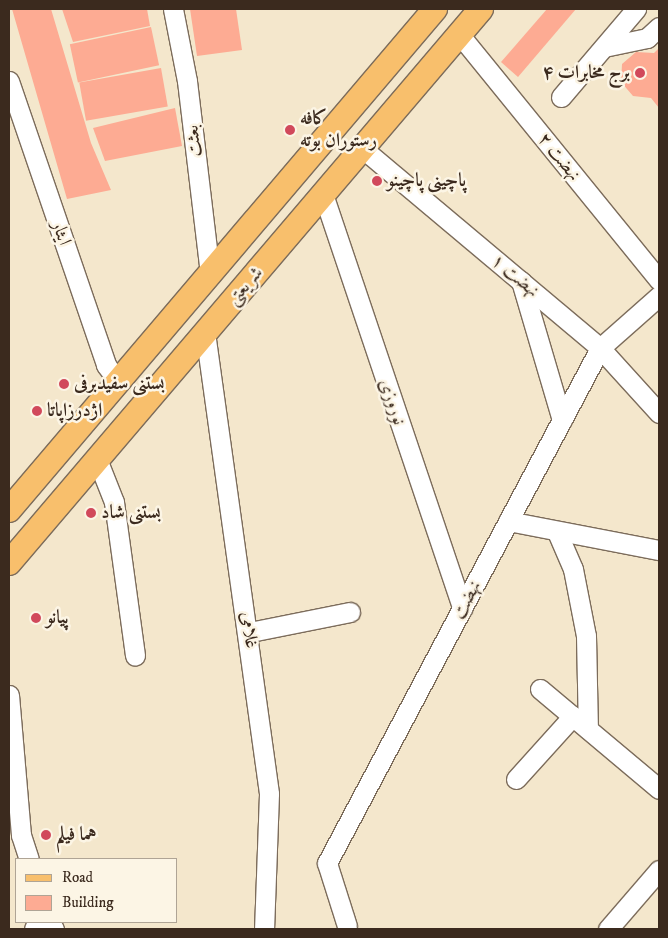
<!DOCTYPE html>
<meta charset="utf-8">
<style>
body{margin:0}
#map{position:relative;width:668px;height:938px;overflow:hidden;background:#f4e7cc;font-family:"IM FELL DW Pica",Amiri,serif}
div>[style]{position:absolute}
.building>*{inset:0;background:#fdab93;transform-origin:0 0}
.roads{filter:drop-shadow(1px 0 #7c6c5b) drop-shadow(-1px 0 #7c6c5b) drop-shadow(0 1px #7c6c5b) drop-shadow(0 -1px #7c6c5b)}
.minor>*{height:19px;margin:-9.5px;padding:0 9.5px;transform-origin:9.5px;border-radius:9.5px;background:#fff}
.major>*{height:24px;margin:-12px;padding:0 12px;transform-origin:12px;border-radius:12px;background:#f8bf6c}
.dots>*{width:14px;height:14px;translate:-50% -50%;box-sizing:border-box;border:2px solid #fcf5e5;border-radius:50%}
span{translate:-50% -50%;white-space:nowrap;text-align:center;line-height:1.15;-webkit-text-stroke:5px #fcf5e5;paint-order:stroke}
.poi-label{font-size:19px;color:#3b2a1e;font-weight:700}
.right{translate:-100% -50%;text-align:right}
.left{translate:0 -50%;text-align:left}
.street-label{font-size:19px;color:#3b2a1e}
.frame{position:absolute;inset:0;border:10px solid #3b2a1e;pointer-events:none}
.legend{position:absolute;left:15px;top:858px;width:162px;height:65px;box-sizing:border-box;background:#fcf5e5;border:1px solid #afa495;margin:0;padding:6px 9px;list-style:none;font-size:15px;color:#3b2a1e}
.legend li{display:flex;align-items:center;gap:10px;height:25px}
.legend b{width:25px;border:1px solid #afa495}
</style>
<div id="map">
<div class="building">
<i style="clip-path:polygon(12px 9px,51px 9px,91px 143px,111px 190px,67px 199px)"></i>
<i style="clip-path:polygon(62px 9px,147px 9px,150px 26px,73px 42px)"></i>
<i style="clip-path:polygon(190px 9px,236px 9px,242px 50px,197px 56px)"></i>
<i style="clip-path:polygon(547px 9px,576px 9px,518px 77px,501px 62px)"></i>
<i style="left:151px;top:27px;width:39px;height:83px;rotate:78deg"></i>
<i style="clip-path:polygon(659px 48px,659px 108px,651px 98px,633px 96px,621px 82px,622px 64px,636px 52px,654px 53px)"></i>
<i style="left:161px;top:68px;width:39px;height:83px;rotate:80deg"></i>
<i style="clip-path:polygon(175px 108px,182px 146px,105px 161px,93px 128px)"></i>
</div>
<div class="roads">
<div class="minor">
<i style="left:173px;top:9px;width:73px;rotate:79deg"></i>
<i style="left:187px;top:81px;width:193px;rotate:83.2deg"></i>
<i style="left:459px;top:34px;width:317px;rotate:50.9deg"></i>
<i style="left:604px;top:47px;width:44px;rotate:-11.8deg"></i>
<i style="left:647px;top:38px;width:16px;rotate:-43deg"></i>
<i style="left:9px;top:81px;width:300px;rotate:71.1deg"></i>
<i style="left:106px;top:365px;width:20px;rotate:53deg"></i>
<i style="left:561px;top:97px;width:116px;rotate:-49.6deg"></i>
<i style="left:362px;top:148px;width:311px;rotate:40deg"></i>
<i style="left:600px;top:348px;width:88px;rotate:47.8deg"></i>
<i style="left:323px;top:194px;width:437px;rotate:71.4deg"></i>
<i style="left:521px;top:281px;width:145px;rotate:73.6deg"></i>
<i style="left:205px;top:332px;width:466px;rotate:82.1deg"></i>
<i style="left:269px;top:794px;width:135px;rotate:92.1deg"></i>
<i style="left:97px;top:459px;width:46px;rotate:68.4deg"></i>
<i style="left:114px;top:502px;width:155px;rotate:82.2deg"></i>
<i style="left:508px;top:521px;width:154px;rotate:10.9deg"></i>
<i style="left:557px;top:532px;width:40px;rotate:66.6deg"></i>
<i style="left:573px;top:569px;width:68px;rotate:79deg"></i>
<i style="left:586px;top:636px;width:93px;rotate:88.8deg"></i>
<i style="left:250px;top:632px;width:102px;rotate:-11.3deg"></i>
<i style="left:540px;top:689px;width:155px;rotate:40deg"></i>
<i style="left:9px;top:695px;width:141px;rotate:85.1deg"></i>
<i style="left:21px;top:835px;width:25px;rotate:72deg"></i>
<i style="left:516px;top:779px;width:85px;rotate:-47.9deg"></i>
<i style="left:50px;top:922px;width:8px;rotate:60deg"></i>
<i style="left:347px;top:926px;width:66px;rotate:-107.6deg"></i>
<i style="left:327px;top:863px;width:583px;rotate:-62.07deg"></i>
<i style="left:600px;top:348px;width:79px;rotate:-41.4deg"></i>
<i style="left:34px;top:929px;width:8px;rotate:-67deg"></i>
<i style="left:608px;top:929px;width:78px;rotate:-49.2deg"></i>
</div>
<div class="major">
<i style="left:9px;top:510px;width:658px;rotate:-49.63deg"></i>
<i style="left:9px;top:563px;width:728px;rotate:-49.57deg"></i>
</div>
</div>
<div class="dots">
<i style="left:640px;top:73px;background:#d1495b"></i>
<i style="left:290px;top:130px;background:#d1495b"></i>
<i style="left:377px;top:181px;background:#d1495b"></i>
<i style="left:64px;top:384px;background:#d1495b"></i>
<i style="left:37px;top:411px;background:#d1495b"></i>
<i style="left:91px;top:513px;background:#d1495b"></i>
<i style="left:36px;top:618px;background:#d1495b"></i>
<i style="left:46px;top:835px;background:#d1495b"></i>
</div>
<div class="poi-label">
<span class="right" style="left:630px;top:73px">برج مخابرات ۴</span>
<span class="left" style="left:300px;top:130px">کافه<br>رستوران بوته</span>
<span class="left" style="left:387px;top:181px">پاچینی پاچینو</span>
<span class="left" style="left:74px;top:384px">بستنی سفیدبرفی</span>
<span class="left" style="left:47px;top:411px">اژدرزاپاتا</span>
<span class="left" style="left:101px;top:513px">بستنی شاد</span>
<span class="left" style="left:46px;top:618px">پیانو</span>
<span class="left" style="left:56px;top:835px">هما فیلم</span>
</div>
<div class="street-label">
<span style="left:194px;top:141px;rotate:-97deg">بعثت</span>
<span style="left:559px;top:157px;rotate:51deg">نهضت ۲</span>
<span style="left:61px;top:233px;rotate:71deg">ایثار</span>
<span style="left:515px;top:276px;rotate:40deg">نهضت ۱</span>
<span style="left:245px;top:286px;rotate:-49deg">شریعتی</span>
<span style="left:392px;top:402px;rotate:71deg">نوروزی</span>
<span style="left:467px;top:600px;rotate:-62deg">نهضت</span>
<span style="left:249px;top:630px;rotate:82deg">غلامی</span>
</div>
<div class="frame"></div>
<ul class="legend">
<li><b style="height:6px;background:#f8bf6c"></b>Road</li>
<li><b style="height:14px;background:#fdab93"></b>Building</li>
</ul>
</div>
